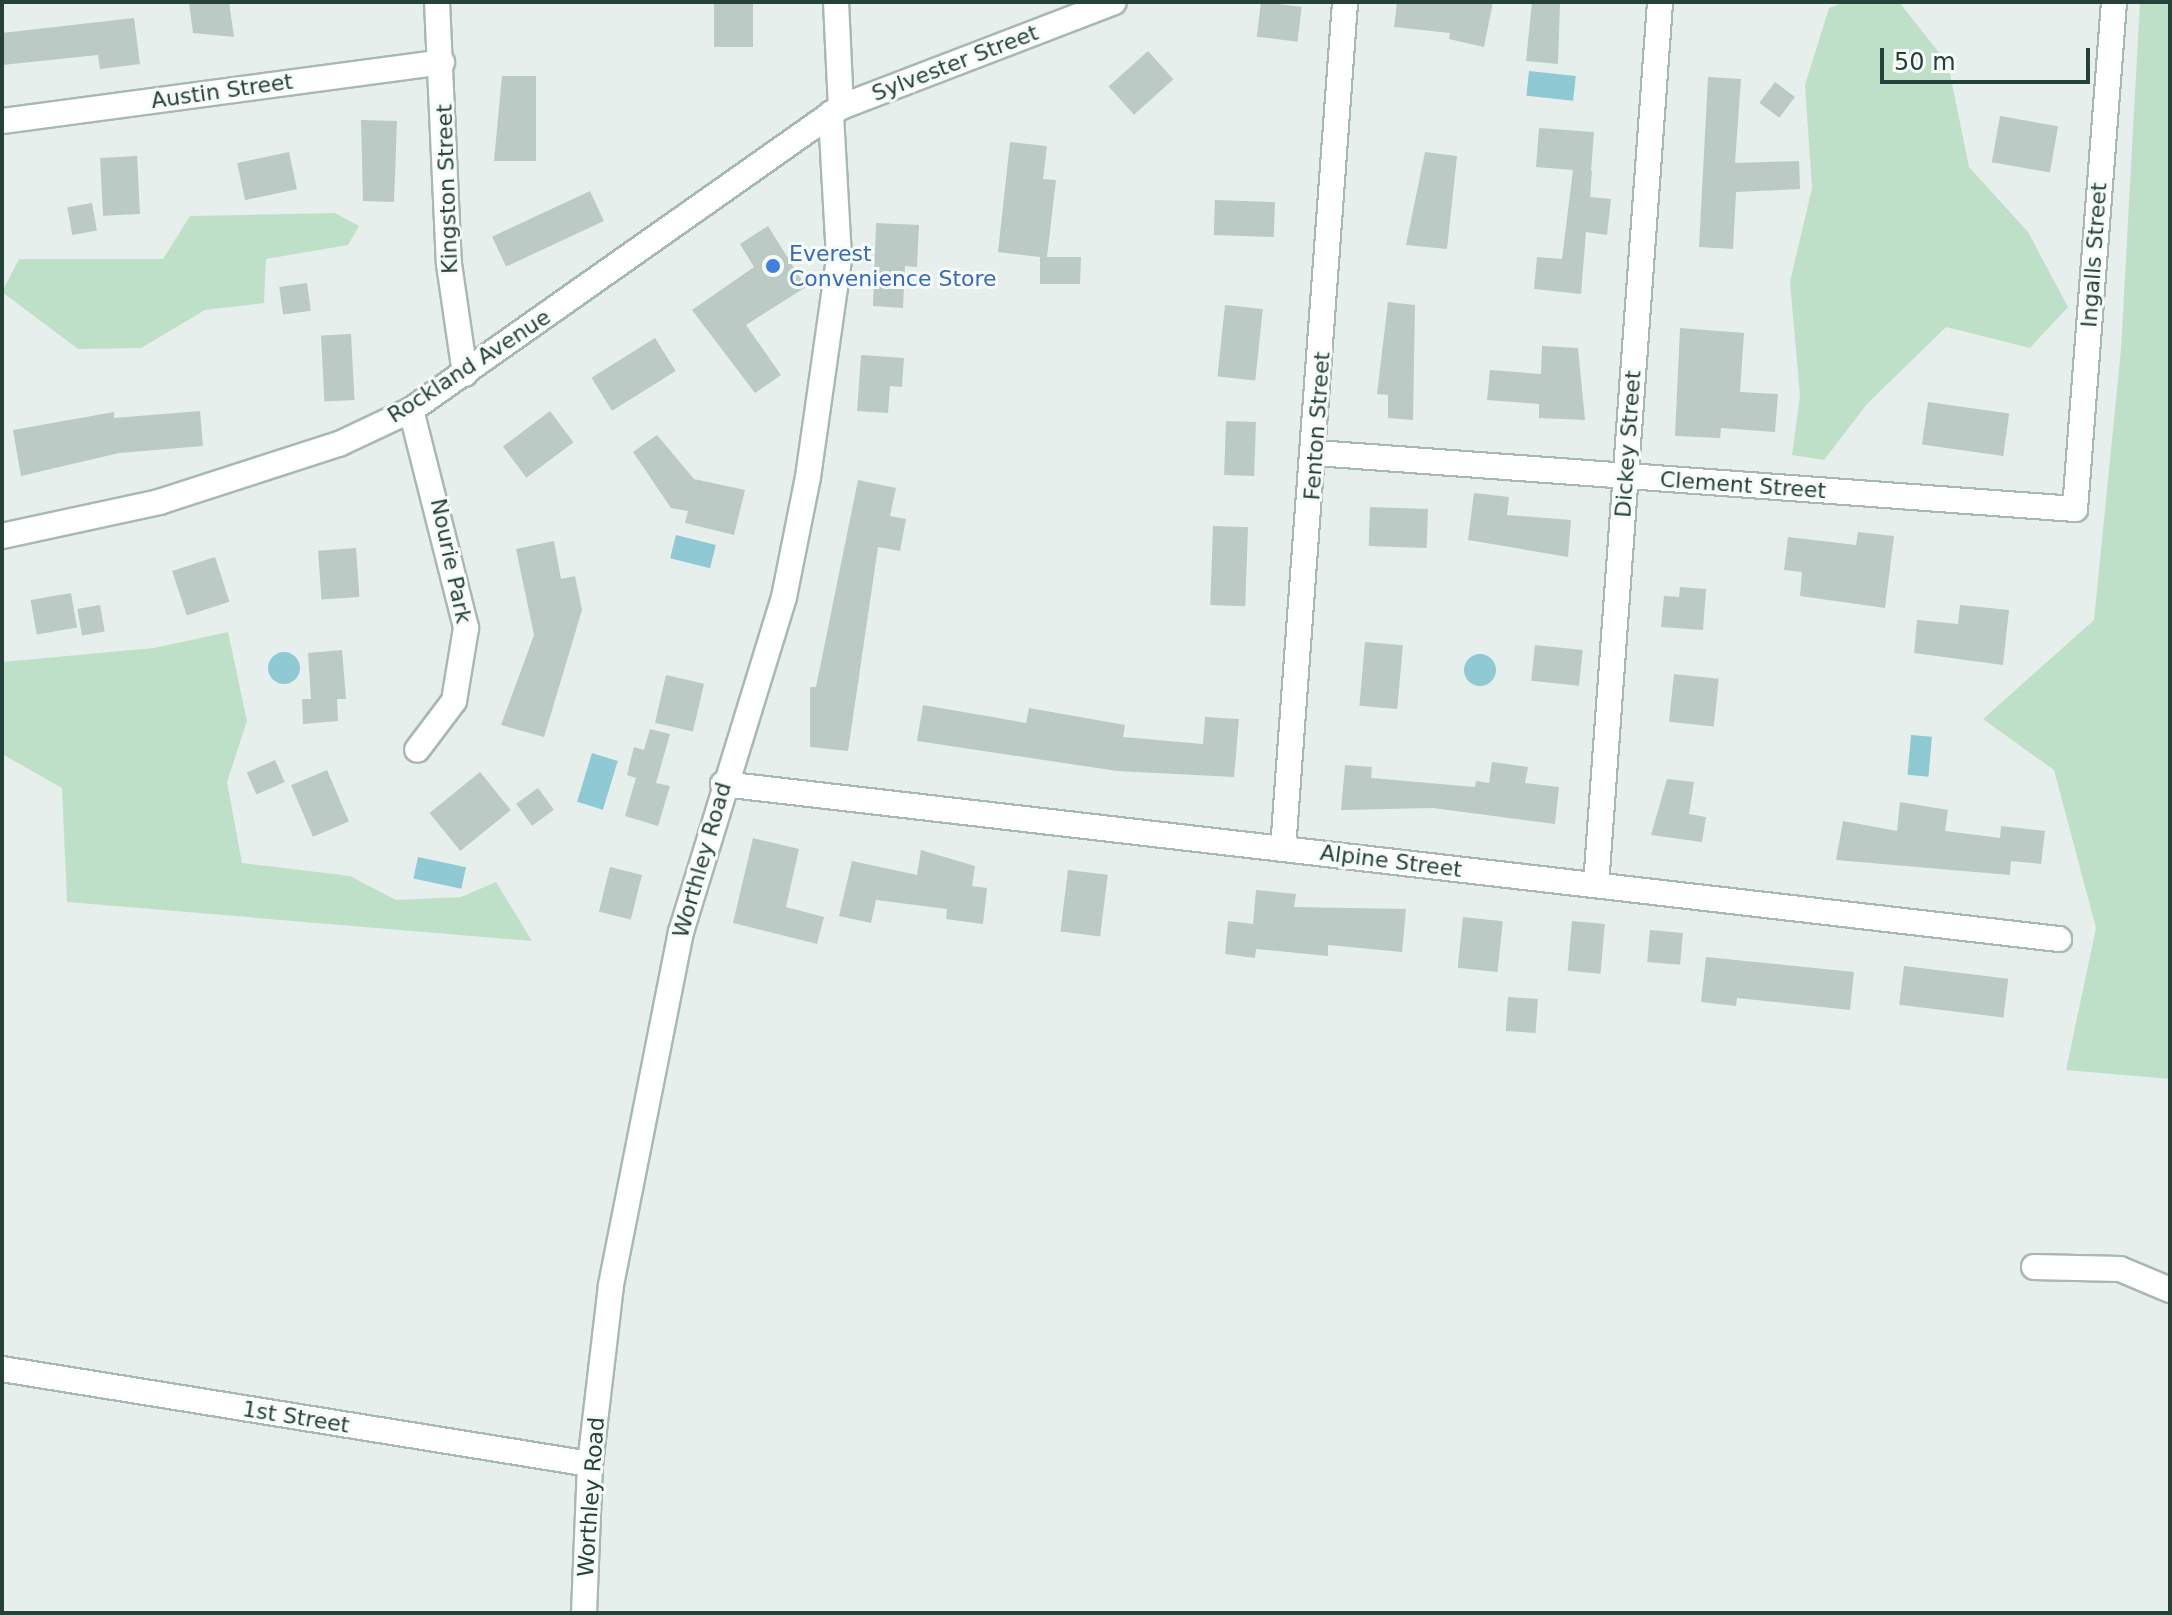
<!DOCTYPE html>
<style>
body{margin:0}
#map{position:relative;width:2172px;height:1615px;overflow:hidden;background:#e6efeb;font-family:"DejaVu Sans",sans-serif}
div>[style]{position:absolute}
.green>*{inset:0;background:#bfe0c8}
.water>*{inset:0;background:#8ec9d4;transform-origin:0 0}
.round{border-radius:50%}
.building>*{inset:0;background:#bbcac4;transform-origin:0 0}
.roads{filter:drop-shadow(2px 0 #a8b8b2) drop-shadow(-2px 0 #a8b8b2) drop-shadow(0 2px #a8b8b2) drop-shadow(0 -2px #a8b8b2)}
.minor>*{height:24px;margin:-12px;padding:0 12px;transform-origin:12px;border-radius:12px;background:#fff}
.tertiary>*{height:24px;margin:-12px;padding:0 12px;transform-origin:12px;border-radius:12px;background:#fff}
.dots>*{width:22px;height:22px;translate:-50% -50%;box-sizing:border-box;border:4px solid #f7fbf9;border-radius:50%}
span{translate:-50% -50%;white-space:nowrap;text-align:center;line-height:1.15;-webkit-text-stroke:6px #f7fbf9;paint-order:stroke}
.street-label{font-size:22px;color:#24423a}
.shop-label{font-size:22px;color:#366cbe}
.left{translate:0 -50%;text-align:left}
.frame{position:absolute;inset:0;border:4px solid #24423a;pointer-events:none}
.scale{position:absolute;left:1880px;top:48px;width:210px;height:36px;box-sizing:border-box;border:4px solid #24423a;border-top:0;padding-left:10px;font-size:24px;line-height:28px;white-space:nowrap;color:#24423a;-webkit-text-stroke:6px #f7fbf9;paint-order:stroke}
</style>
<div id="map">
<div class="green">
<i style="clip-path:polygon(1845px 2px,1899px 2px,1948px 64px,1969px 167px,2028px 232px,2068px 307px,2030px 348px,1946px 327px,1867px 404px,1824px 460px,1792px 455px,1800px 396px,1790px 282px,1812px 188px,1805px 85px,1829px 8px)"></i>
<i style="clip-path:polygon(2140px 2px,2170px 2px,2170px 1079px,2066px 1070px,2096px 928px,2054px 770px,1983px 719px,2094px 620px,2121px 349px)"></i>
<i style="clip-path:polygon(335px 213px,359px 226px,348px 245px,266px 259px,264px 303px,205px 310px,141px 348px,78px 349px,2px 292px,19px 259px,163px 259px,190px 216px)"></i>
<i style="clip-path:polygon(228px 632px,247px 721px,227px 782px,242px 863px,350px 876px,396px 900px,461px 897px,496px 882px,532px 941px,67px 902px,62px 788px,2px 754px,2px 662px,154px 648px)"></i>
</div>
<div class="water">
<i style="left:1529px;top:71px;width:47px;height:25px;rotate:6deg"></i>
<i style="left:676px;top:535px;width:41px;height:24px;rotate:14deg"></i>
<i class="round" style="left:268px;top:652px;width:32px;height:32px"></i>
<i class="round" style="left:1464px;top:654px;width:32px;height:32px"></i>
<i style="left:1911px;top:735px;width:21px;height:40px;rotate:5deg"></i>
<i style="left:592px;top:753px;width:27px;height:51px;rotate:17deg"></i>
<i style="left:418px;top:857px;width:49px;height:22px;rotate:12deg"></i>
</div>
<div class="building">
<i style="clip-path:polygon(189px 2px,229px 2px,234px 37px,193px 33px)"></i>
<i style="left:714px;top:2px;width:39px;height:45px"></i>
<i style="left:1261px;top:2px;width:41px;height:35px;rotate:7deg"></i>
<i style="clip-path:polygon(1397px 2px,1493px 2px,1484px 47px,1449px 39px,1450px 33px,1394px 27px)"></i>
<i style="clip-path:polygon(1532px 2px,1560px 2px,1558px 64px,1526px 61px)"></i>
<i style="clip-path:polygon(134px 18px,140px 64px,100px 69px,98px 55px,2px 65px,2px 33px)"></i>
<i style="left:1148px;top:51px;width:38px;height:53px;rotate:48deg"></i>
<i style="clip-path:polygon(502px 76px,536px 76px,536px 161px,494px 161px)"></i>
<i style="clip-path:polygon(1708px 77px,1741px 79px,1735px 163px,1799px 161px,1800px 189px,1736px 192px,1733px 249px,1699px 247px)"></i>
<i style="left:1775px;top:82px;width:25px;height:26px;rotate:37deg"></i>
<i style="left:2000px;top:116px;width:59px;height:47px;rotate:10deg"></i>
<i style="clip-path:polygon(361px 120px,397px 121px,394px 202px,363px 201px)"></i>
<i style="clip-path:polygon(1539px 128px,1594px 132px,1591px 171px,1582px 170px,1592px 171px,1590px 197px,1611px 199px,1607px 235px,1586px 232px,1581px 294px,1534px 289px,1537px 257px,1562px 259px,1573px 170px,1536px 167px)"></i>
<i style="clip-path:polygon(1010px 142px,1047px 146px,1043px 179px,1056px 180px,1047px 257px,1081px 257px,1080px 284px,1040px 284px,1040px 257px,998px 252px)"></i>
<i style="left:289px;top:152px;width:38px;height:53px;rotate:78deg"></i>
<i style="clip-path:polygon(1425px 152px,1457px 156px,1447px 249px,1406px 245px)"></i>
<i style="left:137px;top:156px;width:58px;height:37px;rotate:87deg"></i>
<i style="left:590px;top:191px;width:33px;height:108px;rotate:65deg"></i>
<i style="left:1215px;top:200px;width:60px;height:35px;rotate:2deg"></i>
<i style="left:92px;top:203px;width:28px;height:25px;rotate:80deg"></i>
<i style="clip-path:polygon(876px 223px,919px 225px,917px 267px,905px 266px,903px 308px,873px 306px)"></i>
<i style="clip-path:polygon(768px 226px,806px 287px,746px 325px,781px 375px,755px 393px,692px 310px,754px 267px,740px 244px)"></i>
<i style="left:307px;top:283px;width:28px;height:28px;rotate:82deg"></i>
<i style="clip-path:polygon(1388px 302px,1415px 305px,1413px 420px,1388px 418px,1388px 395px,1377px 394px)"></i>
<i style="left:1225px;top:305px;width:38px;height:72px;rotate:6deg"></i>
<i style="clip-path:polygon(1680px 328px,1744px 333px,1740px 392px,1778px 394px,1775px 432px,1721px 428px,1720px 438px,1675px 436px)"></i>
<i style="left:351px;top:334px;width:66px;height:30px;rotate:87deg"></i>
<i style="left:655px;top:338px;width:39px;height:75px;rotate:58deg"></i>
<i style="clip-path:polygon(1542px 346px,1578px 348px,1585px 420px,1539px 418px,1539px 404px,1487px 400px,1490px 370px,1541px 374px)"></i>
<i style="clip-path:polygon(861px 355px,904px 358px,902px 387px,890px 386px,888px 413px,857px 411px)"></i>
<i style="left:1928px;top:402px;width:82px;height:43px;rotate:8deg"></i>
<i style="clip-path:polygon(200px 411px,203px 446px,119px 453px,21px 476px,13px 430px,114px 412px,114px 418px)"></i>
<i style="left:550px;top:411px;width:39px;height:59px;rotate:53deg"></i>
<i style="left:1226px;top:421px;width:30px;height:54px;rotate:2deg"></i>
<i style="clip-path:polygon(657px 435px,694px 479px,745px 490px,734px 535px,685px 523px,688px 511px,671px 508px,633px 452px)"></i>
<i style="clip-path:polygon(858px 480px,896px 488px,890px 516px,906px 519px,900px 551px,878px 547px,848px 751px,810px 747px,810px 687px,816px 687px)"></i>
<i style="clip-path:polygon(1474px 493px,1509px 497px,1507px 515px,1571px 520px,1568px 557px,1468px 540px)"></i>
<i style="left:1370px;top:507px;width:58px;height:39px;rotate:2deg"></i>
<i style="left:1213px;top:526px;width:35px;height:79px;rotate:2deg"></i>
<i style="clip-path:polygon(1858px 532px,1894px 536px,1885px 608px,1800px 596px,1802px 572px,1784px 570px,1788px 537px,1856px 545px)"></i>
<i style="clip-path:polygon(554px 541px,561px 579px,575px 576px,582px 610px,544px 737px,501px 725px,534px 635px,516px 549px)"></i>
<i style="left:356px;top:548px;width:49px;height:38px;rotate:86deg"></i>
<i style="left:215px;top:557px;width:47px;height:45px;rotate:72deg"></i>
<i style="clip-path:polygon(1680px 587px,1706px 589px,1703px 630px,1661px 627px,1664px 596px,1679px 597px)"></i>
<i style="left:71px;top:593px;width:35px;height:41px;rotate:80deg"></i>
<i style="left:100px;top:605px;width:27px;height:23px;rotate:80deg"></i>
<i style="clip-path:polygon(1960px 605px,2009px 610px,2003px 665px,1914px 653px,1917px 620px,1958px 624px)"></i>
<i style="left:1365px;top:642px;width:38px;height:64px;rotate:5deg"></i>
<i style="left:1535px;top:645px;width:48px;height:36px;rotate:6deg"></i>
<i style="clip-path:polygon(342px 650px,346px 699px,337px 699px,338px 721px,303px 724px,302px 699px,311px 699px,308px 653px)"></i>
<i style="left:1674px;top:674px;width:45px;height:48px;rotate:6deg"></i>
<i style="left:666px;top:675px;width:39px;height:49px;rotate:13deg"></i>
<i style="clip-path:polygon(923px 705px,1026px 723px,1029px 708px,1125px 725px,1123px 737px,1203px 744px,1205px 717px,1239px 719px,1234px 777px,1117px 771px,917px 741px)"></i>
<i style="clip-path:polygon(650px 729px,670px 734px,656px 783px,670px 786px,658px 826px,625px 816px,636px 778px,627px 775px,634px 747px,644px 750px)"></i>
<i style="left:275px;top:760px;width:24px;height:31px;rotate:66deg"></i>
<i style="clip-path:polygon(1492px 762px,1528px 767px,1525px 783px,1559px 787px,1555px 824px,1433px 808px,1341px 810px,1345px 765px,1372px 767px,1371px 778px,1475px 787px,1476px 781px,1489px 783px)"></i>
<i style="left:327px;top:770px;width:56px;height:39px;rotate:67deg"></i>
<i style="left:480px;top:772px;width:49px;height:65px;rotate:51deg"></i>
<i style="clip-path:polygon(1667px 779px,1694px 782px,1689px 814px,1706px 817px,1702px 842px,1651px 835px)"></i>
<i style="left:538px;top:788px;width:27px;height:27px;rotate:54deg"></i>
<i style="clip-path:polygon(1900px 802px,1948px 810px,1945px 831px,2000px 838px,2001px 826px,2045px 831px,2041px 864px,2011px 861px,2010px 875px,1836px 860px,1843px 821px,1897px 831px)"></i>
<i style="clip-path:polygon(753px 838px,799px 849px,786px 907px,824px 917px,817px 944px,733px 923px)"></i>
<i style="clip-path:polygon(921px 850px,975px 866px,972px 886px,987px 888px,983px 924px,946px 919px,947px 909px,876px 900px,871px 923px,839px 916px,852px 861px,917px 875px)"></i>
<i style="left:610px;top:867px;width:33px;height:46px;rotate:14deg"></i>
<i style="left:1068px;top:870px;width:40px;height:62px;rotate:7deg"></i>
<i style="clip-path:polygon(1256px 890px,1296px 894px,1294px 907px,1406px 909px,1402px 952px,1328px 945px,1328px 956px,1256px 949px,1255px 958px,1225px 954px,1228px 921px,1253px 924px)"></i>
<i style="left:1463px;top:917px;width:40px;height:51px;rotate:6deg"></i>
<i style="left:1572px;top:921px;width:33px;height:50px;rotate:5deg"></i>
<i style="left:1650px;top:930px;width:33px;height:32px;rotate:5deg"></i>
<i style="clip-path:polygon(1706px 957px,1854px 972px,1850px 1010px,1737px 998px,1736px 1006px,1701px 1002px)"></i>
<i style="left:1904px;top:966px;width:105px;height:39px;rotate:7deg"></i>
<i style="left:1508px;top:997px;width:30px;height:34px;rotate:4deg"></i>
</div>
<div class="roads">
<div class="minor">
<i style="left:437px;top:2px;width:262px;rotate:87.4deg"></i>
<i style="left:449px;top:264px;width:111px;rotate:81.7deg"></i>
<i style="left:836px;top:2px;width:105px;rotate:87.3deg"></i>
<i style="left:2px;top:121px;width:444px;rotate:-7.6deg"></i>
<i style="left:411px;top:410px;width:225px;rotate:75.8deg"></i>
<i style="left:466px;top:628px;width:74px;rotate:99.3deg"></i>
<i style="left:454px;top:701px;width:61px;rotate:127.1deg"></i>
<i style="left:1316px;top:453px;width:761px;rotate:4.22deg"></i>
<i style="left:2075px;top:509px;width:508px;rotate:-85.6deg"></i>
<i style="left:723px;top:784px;width:1345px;rotate:6.62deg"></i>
<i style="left:1283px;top:849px;width:849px;rotate:-85.81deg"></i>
<i style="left:1596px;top:885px;width:885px;rotate:-85.85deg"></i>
<i style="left:2034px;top:1267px;width:86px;rotate:1.3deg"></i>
<i style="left:2120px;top:1269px;width:54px;rotate:22.8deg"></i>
<i style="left:2px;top:1369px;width:596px;rotate:9.18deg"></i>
<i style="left:584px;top:1613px;width:149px;rotate:-87.7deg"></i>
<i style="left:590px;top:1464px;width:180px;rotate:-83.3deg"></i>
<i style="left:611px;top:1285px;width:360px;rotate:-78.8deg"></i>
<i style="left:681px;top:932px;width:350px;rotate:-72.9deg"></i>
<i style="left:784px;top:597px;width:122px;rotate:-78.7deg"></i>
<i style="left:808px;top:477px;width:221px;rotate:-81.9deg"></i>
<i style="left:839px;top:258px;width:145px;rotate:-93.2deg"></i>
</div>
<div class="tertiary">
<i style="left:2px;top:536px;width:161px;rotate:-12.2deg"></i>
<i style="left:159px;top:502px;width:189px;rotate:-17.9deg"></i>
<i style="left:339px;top:444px;width:80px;rotate:-25.3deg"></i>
<i style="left:411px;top:410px;width:526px;rotate:-35.17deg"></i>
<i style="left:841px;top:107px;width:292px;rotate:-21deg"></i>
</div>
</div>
<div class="dots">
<i style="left:773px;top:266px;background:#3f7fe0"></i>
</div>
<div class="street-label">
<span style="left:955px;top:63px;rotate:-21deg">Sylvester Street</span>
<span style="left:222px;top:91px;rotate:-8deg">Austin Street</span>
<span style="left:447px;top:189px;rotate:-92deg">Kingston Street</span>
<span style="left:2094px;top:255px;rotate:-86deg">Ingalls Street</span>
<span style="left:469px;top:366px;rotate:-33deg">Rockland Avenue</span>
<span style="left:1317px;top:426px;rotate:-86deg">Fenton Street</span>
<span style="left:1628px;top:444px;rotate:-86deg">Dickey Street</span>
<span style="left:1743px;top:485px;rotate:4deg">Clement Street</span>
<span style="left:451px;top:561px;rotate:78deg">Nourie Park</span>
<span style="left:702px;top:860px;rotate:-74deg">Worthley Road</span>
<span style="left:1391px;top:861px;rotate:7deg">Alpine Street</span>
<span style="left:296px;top:1417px;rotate:9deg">1st Street</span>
<span style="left:591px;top:1497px;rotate:-86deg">Worthley Road</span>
</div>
<div class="shop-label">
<span class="left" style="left:789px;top:266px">Everest<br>Convenience Store</span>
</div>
<div class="frame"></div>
<div class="scale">50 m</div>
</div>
